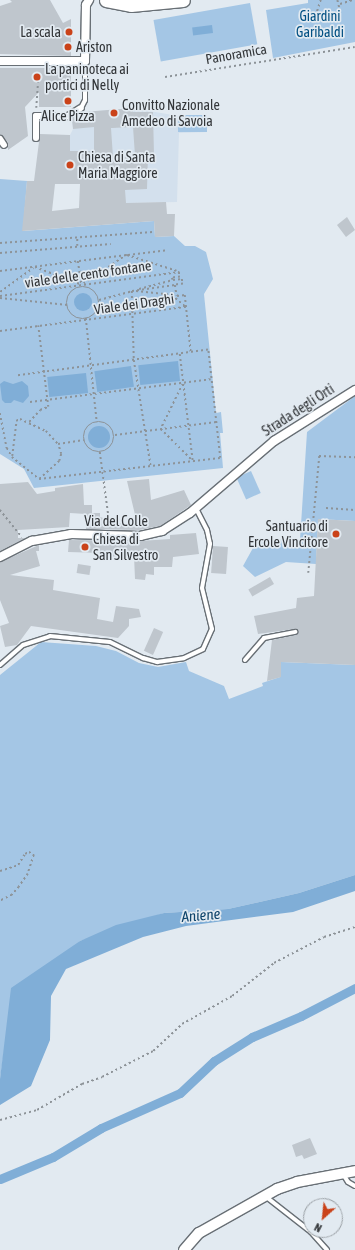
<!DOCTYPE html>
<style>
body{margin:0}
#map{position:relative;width:355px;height:1250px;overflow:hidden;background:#e2eaf1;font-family:"Asap Condensed",sans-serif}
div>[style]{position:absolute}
.built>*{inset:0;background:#d3e0ed}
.green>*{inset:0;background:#a4c6e5;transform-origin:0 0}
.water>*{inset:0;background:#80aed7;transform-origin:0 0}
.round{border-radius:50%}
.canal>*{height:9px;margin:-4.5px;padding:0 4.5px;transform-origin:4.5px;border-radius:4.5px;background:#80aed7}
.building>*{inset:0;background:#bfc6cd;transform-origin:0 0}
.path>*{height:1.5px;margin-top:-0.75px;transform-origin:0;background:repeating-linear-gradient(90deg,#8d9398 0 2px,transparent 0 5px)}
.path>.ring{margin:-0.75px;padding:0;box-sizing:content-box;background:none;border:1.5px solid #8d9398;border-radius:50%}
.roads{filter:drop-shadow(1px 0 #686f75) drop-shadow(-1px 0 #686f75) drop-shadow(0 1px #686f75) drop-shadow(0 -1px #686f75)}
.service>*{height:4px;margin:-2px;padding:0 2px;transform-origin:2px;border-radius:2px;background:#fff}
.pedestrian>*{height:6px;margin:-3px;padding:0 3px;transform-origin:3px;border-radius:3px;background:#fff}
.minor>*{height:8px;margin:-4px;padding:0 4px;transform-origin:4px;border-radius:4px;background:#fff}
.tertiary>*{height:10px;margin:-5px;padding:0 5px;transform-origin:5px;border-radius:5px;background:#fff}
.primary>*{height:13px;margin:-6.5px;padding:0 6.5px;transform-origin:6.5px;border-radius:6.5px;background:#fff}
.dots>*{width:11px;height:11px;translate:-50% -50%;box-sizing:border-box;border:2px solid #e2eaf1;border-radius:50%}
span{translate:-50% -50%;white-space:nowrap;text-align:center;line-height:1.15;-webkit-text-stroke:3.5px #e2eaf1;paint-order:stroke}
.park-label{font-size:14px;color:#004f82}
.poi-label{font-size:14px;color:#323538}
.right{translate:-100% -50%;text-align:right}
.left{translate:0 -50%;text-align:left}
.street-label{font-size:14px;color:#323538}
.water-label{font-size:15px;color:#0e436a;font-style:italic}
.north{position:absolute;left:303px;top:1198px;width:40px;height:40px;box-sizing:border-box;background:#e2eaf1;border:1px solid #9ca2a7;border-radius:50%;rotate:207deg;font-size:11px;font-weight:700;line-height:16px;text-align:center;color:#323538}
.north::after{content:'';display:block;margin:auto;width:14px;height:18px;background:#ca4219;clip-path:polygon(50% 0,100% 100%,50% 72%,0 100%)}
</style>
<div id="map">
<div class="built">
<i style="clip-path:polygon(133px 108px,178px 116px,207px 115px,207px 132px,179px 133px,177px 202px,126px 203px,94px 151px,70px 151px,70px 135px,73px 129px,72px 119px,76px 113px)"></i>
</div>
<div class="green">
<i style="clip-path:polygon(308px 0,355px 0,355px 42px,273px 58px,266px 10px,308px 3px)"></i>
<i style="left:250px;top:3px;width:42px;height:98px;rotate:80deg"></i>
<i style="left:207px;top:115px;width:17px;height:29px;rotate:90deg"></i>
<i style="clip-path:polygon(0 179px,27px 181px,23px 231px,154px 221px,155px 237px,174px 236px,185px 246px,195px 246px,206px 252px,213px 279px,204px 294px,216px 413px,221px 412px,223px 433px,220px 433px,223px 468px,34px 488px,24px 469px,0 454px)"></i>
<i style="clip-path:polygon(355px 396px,355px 521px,318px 519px,316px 564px,286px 562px,255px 577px,243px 566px,258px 539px,300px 540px,307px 432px)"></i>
<i style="left:251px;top:471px;width:24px;height:16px;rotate:66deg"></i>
<i style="clip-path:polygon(41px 642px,96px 646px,116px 651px,139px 663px,158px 667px,186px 662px,189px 671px,224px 686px,229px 699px,263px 686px,262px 683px,280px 677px,281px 662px,355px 665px,355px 875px,299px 893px,228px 909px,164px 913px,80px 941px,5px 1044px,0 1079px,0 675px)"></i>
</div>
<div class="water">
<i style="left:212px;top:25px;width:8px;height:20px;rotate:83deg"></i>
<i class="round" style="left:74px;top:293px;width:18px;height:18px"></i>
<i style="left:178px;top:361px;width:20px;height:40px;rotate:84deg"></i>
<i style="left:131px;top:366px;width:21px;height:37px;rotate:82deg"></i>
<i style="left:86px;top:373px;width:20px;height:39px;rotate:84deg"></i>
<i style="clip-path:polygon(4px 381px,13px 384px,22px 381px,28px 386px,29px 396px,23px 403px,14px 400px,11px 403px,5px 403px,2px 400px,0 384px)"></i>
<i class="round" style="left:88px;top:426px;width:22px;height:22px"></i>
<i style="clip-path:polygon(355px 875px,355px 891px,293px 912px,186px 926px,143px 937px,66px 969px,51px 996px,50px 1040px,31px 1086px,0 1105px,0 1079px,11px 988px,80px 941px,116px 925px,164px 913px,228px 909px,299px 893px)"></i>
</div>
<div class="canal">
<i style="left:0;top:1179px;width:57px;rotate:-22.5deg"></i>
<i style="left:53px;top:1157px;width:56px;rotate:-31.1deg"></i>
<i style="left:101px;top:1128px;width:86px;rotate:-23.9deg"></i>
<i style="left:180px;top:1093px;width:47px;rotate:-43.3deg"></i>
<i style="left:214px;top:1061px;width:45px;rotate:-32.3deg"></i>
<i style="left:252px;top:1037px;width:53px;rotate:-23.2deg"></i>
<i style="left:301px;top:1016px;width:61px;rotate:-27.4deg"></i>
</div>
<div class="building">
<i style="clip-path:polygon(10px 0,50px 0,63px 23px,71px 19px,71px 56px,0 54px,0 6px,12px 2px)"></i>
<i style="clip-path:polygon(0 68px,71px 68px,71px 107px,39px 107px,39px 92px,25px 107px,28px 136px,8px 150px,8px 142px,0 135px)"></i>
<i style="clip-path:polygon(evenodd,133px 108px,133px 112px,153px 112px,154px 155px,148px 155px,147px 189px,125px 190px,126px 203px,166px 202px,167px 214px,175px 214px,174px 236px,155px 237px,154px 221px,22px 231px,27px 181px,34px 181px,40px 134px,70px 135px,70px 151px,94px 151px,94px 127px,73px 129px,72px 119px,83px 112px,133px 108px,133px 127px,135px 156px,113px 157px,111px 128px,133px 127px,133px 108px,55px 184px,80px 184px,79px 208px,52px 211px,55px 184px)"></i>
<i style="clip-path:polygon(347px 217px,355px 230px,346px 237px,337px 225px)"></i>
<i style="clip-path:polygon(149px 479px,151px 500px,184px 490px,191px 505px,160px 526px,139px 530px,86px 529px,86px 514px,70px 513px,69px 527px,18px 530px,18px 538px,25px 538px,0 551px,0 484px,28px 482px,37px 494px,55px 491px,55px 488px,83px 484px,84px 505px,92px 505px,92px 513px,100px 513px,100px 517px,119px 523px,137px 523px,127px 481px)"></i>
<i style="clip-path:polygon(318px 519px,355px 521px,355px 665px,281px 662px,281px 677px,267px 681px,272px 640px,296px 635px,298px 632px,295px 629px,258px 634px,254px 616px,296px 608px,297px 598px,314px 596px)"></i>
<i style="clip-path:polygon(196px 533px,199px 554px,173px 557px,172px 567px,154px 567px,154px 575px,146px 574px,145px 580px,135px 579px,134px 556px,102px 557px,102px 553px,68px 552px,69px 540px,140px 541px,170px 539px,170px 535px)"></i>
<i style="clip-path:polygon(39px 545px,39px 551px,36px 551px,40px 566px,10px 575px,54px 580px,53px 590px,100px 598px,97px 619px,113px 622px,116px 606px,139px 609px,141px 617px,129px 619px,129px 626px,118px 638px,31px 626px,17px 645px,5px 647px,0 626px,9px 623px,0 600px,0 562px)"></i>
<i style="left:213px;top:546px;width:15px;height:27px;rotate:4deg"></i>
<i style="left:78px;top:564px;width:13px;height:9px;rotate:9deg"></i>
<i style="left:270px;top:577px;width:8px;height:25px;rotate:60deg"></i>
<i style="left:154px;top:628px;width:10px;height:25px;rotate:24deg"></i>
<i style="clip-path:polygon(310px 1138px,317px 1154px,304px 1159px,302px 1155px,296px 1157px,292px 1145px)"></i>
</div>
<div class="path">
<i style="left:321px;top:0;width:13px;rotate:108deg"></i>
<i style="left:317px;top:12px;width:7px;rotate:56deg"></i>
<i style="left:321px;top:18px;width:8px;rotate:23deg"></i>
<i style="left:328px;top:21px;width:8px;rotate:-14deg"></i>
<i style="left:336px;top:19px;width:8px;rotate:-60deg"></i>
<i style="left:340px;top:12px;width:12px;rotate:-104deg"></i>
<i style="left:340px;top:4px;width:13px;rotate:-18deg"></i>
<i style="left:165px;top:77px;width:192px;rotate:-9deg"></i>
<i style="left:36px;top:108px;width:26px;rotate:-86deg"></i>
<i style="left:0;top:243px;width:153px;rotate:-4.1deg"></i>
<i style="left:77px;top:246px;width:9px;rotate:-90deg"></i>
<i style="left:0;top:253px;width:111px;rotate:-4.6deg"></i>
<i style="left:127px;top:255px;width:52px;rotate:17.7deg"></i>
<i style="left:128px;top:255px;width:39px;rotate:-7deg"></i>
<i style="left:78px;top:261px;width:24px;rotate:81deg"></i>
<i style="left:35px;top:267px;width:48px;rotate:20.7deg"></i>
<i style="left:0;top:271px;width:128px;rotate:-7.2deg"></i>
<i style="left:127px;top:255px;width:54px;rotate:146.3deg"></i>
<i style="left:179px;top:272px;width:5px;rotate:79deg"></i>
<i style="left:180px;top:277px;width:8px;rotate:173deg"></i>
<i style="left:172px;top:278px;width:2px;rotate:63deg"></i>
<i style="left:173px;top:280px;width:9px;rotate:-6deg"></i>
<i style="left:182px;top:279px;width:5px;rotate:79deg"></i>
<i style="left:183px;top:284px;width:8px;rotate:173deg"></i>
<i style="left:175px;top:285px;width:11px;rotate:80deg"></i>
<i style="left:177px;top:296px;width:8px;rotate:-7deg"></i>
<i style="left:185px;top:295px;width:58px;rotate:84.1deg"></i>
<i class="ring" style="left:67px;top:287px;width:30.5px;height:30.5px"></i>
<i style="left:139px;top:289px;width:35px;rotate:-15deg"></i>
<i style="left:132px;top:291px;width:69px;rotate:88.3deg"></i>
<i style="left:134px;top:360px;width:108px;rotate:81deg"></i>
<i style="left:136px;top:291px;width:36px;rotate:6deg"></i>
<i style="left:172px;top:295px;width:18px;rotate:41deg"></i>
<i style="left:0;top:292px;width:41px;rotate:-36deg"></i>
<i style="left:0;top:296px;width:181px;rotate:-7.6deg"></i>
<i style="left:0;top:298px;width:68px;rotate:5.9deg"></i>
<i style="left:99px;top:300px;width:34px;rotate:-15deg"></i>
<i style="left:132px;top:291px;width:43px;rotate:-7.9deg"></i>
<i style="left:86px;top:318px;width:105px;rotate:84deg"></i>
<i style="left:0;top:331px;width:188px;rotate:-7.4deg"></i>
<i style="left:180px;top:354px;width:108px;rotate:83.1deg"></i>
<i style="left:183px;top:384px;width:50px;rotate:116.1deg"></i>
<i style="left:161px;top:429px;width:45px;rotate:45deg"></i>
<i style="left:30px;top:402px;width:182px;rotate:-7.2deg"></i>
<i style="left:0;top:413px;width:36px;rotate:79deg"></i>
<i style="left:7px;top:448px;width:10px;rotate:61deg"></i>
<i style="left:12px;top:457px;width:35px;rotate:39deg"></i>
<i style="left:39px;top:479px;width:182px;rotate:-6.6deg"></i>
<i style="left:220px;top:458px;width:109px;rotate:-96.3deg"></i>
<i style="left:208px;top:350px;width:194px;rotate:172.3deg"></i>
<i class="ring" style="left:84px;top:422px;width:28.5px;height:28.5px"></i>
<i style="left:29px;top:422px;width:16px;rotate:-47deg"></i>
<i style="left:40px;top:410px;width:9px;rotate:-21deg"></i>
<i style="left:48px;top:407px;width:82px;rotate:-97deg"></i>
<i style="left:115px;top:435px;width:102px;rotate:-7.3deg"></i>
<i style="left:100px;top:452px;width:76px;rotate:82.4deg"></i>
<i style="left:12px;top:456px;width:35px;rotate:-83deg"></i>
<i style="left:16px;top:421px;width:4px;rotate:-27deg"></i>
<i style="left:20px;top:419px;width:29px;rotate:25deg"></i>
<i style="left:46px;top:431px;width:18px;rotate:47deg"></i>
<i style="left:58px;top:444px;width:26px;rotate:-9deg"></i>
<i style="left:39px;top:479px;width:27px;rotate:-42deg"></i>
<i style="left:59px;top:461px;width:7px;rotate:-74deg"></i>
<i style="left:61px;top:454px;width:10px;rotate:-107deg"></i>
<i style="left:326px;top:508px;width:29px;rotate:4deg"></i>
<i style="left:0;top:510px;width:35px;rotate:51deg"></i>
<i style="left:308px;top:573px;width:118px;rotate:-84.6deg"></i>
<i style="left:319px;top:456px;width:36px;rotate:2deg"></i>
<i style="left:0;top:871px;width:19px;rotate:-18deg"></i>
<i style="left:18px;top:865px;width:13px;rotate:-58deg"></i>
<i style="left:25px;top:854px;width:4px;rotate:-27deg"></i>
<i style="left:29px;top:852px;width:6px;rotate:31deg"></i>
<i style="left:34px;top:855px;width:20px;rotate:108deg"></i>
<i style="left:28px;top:874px;width:16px;rotate:125deg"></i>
<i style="left:19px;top:887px;width:11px;rotate:131deg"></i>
<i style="left:12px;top:895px;width:13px;rotate:153deg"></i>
<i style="left:0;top:1120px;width:38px;rotate:-15deg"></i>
<i style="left:37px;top:1110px;width:52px;rotate:-30deg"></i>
<i style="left:82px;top:1084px;width:21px;rotate:-19deg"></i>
<i style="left:102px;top:1077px;width:57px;rotate:-27deg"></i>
<i style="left:153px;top:1051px;width:40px;rotate:-43deg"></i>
<i style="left:182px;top:1024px;width:57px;rotate:-29.2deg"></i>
<i style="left:232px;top:996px;width:53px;rotate:-38.2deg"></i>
<i style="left:274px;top:963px;width:56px;rotate:-27.5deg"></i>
<i style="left:324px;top:937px;width:33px;rotate:-18deg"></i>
</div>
<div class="roads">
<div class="service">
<i style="left:81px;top:108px;width:9px;rotate:-63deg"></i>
<i style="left:85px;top:100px;width:39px;rotate:-90deg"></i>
<i style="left:245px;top:660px;width:29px;rotate:-49deg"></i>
<i style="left:264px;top:638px;width:32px;rotate:-11deg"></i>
<i style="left:0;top:665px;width:30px;rotate:-41deg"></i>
<i style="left:23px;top:645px;width:28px;rotate:-18deg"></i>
<i style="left:50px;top:636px;width:60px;rotate:5.7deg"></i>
<i style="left:110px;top:642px;width:37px;rotate:26deg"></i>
<i style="left:143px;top:658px;width:15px;rotate:16deg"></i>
<i style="left:157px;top:662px;width:27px;rotate:-8deg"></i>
<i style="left:184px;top:658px;width:21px;rotate:-25deg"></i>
<i style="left:203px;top:649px;width:22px;rotate:-66deg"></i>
<i style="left:212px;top:629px;width:42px;rotate:-103.7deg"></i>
<i style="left:202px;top:588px;width:45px;rotate:-79.7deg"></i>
<i style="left:210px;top:544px;width:14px;rotate:-102deg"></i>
<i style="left:207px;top:530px;width:25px;rotate:-117deg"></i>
<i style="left:343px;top:1174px;width:9px;rotate:58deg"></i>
<i style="left:348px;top:1182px;width:8px;rotate:30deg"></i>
<i style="left:265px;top:1196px;width:58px;rotate:38deg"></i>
<i style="left:311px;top:1232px;width:24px;rotate:48deg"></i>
</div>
<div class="pedestrian">
<i style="left:36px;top:138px;width:22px;rotate:-90deg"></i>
<i style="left:36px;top:116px;width:32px"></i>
<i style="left:68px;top:116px;width:15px;rotate:-32deg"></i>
<i style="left:0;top:139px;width:7px;rotate:56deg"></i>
</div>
<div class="minor">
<i style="left:0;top:61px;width:85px"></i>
<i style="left:85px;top:61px;width:56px;rotate:-89deg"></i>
<i style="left:86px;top:5px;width:6px;rotate:-59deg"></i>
<i style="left:0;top:557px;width:36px;rotate:-27deg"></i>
<i style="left:32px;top:541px;width:40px;rotate:-10deg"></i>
<i style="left:71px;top:534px;width:69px;rotate:1.7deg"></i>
<i style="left:140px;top:536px;width:23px;rotate:-13deg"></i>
<i style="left:162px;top:531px;width:33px;rotate:-33deg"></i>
<i style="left:190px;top:513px;width:111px;rotate:-40.6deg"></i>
<i style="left:274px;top:441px;width:96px;rotate:-32.2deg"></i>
</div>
<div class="tertiary">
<i style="left:184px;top:1250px;width:23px;rotate:-49deg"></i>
<i style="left:199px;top:1233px;width:90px;rotate:-29.4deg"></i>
<i style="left:277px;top:1189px;width:21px;rotate:-19deg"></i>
<i style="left:297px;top:1182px;width:59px;rotate:-10.7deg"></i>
</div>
<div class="primary">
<i style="left:106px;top:0;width:25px;rotate:11deg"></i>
<i style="left:131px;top:5px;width:52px;rotate:-5.5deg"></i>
</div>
</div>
<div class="dots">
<i style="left:69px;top:32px;background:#ca4219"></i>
<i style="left:68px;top:47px;background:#ca4219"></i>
<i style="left:37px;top:77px;background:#ca4219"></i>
<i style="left:68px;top:101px;background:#ca4219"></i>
<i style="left:114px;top:113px;background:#ca4219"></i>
<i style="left:70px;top:165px;background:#ca4219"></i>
<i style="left:336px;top:534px;background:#ca4219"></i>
<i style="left:85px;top:547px;background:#ca4219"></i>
</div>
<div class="park-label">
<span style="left:320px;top:24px">Giardini<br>Garibaldi</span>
</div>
<div class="poi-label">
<span class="right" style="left:61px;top:32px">La scala</span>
<span class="left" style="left:76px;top:47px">Ariston</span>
<span class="left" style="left:45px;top:77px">La paninoteca ai<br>portici di Nelly</span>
<span class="left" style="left:122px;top:113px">Convitto Nazionale<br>Amedeo di Savoia</span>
<span style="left:68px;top:116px">Alice Pizza</span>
<span class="left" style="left:78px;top:165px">Chiesa di Santa<br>Maria Maggiore</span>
<span class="right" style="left:328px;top:534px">Santuario di<br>Ercole Vincitore</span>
<span class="left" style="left:93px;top:547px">Chiesa di<br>San Silvestro</span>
</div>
<div class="street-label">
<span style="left:236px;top:54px;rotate:-10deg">Panoramica</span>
<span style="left:88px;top:274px;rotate:-8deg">viale delle cento fontane</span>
<span style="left:134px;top:304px;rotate:-8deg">Viale dei Draghi</span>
<span style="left:298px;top:410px;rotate:-33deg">Strada degli Orti</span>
<span style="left:116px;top:521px">Via del Colle</span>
</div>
<div class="water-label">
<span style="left:201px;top:915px;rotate:-5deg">Aniene</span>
</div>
<div class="north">N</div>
</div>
